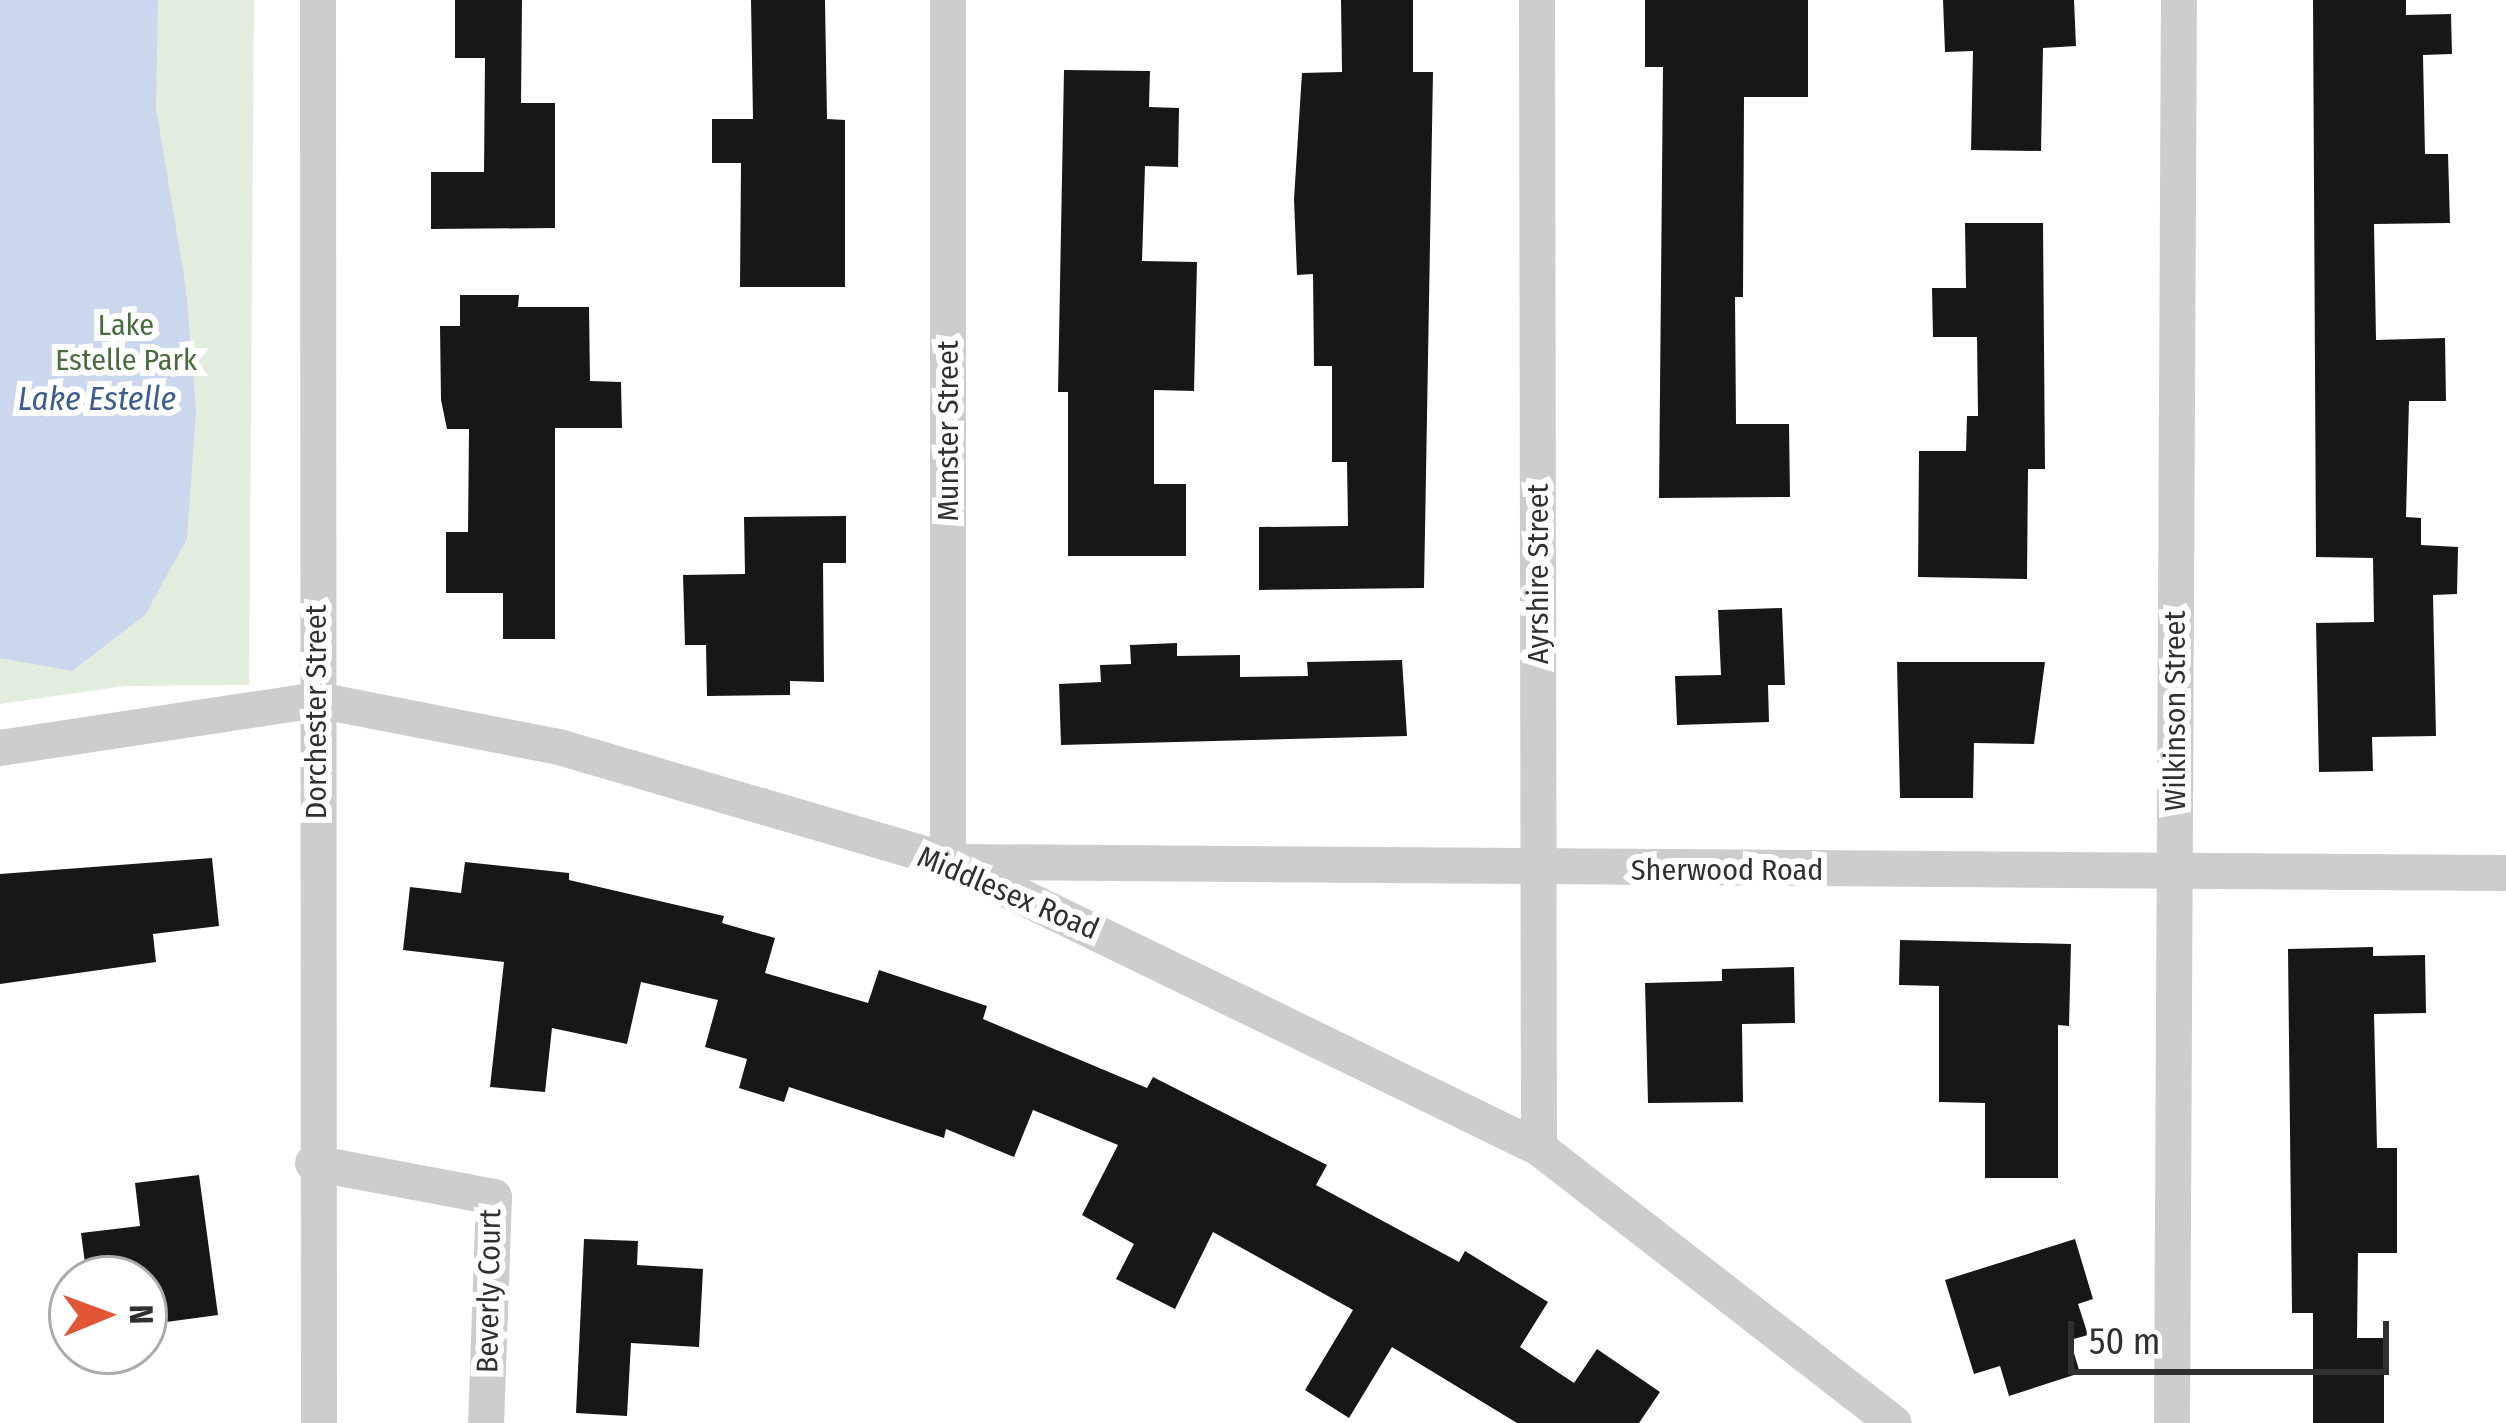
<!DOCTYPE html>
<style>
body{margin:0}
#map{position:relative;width:2506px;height:1423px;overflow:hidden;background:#fff;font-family:"Fira Sans Condensed",sans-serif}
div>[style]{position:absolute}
.green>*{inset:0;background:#e3edde}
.water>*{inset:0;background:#cbd7ec}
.building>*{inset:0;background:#171717}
.minor>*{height:36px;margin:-18px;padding:0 18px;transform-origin:18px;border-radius:18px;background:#cdcdcd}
span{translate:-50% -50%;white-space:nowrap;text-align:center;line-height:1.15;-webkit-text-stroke:12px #fff;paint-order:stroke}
.park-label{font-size:30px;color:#486b3e}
.street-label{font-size:30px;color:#303030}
.water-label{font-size:33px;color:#3f5c91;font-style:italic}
.north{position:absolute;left:48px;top:1255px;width:120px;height:120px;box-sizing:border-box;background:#fff;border:3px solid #acacac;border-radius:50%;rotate:89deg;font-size:33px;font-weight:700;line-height:48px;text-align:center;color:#303030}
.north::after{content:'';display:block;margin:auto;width:42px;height:54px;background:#e25537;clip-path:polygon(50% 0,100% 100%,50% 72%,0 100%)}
.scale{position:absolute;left:2068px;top:1321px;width:321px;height:54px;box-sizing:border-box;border:6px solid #303030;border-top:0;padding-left:15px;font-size:36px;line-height:42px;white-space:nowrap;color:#303030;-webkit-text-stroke:9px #fff;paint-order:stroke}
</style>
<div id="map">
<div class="green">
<i style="clip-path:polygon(0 0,254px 0,249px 685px,125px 686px,0 704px)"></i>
</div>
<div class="water">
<i style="clip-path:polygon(0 0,158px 0,156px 108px,186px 288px,196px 410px,187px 539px,145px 615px,72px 671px,0 658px)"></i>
</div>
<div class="building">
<i style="clip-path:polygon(455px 0,522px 0,521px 103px,555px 103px,555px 228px,431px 229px,431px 172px,484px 172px,485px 58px,455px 58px)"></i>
<i style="clip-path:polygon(751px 0,825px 0,827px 119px,845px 120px,845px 287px,740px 287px,741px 163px,712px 163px,712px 119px,753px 119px)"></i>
<i style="clip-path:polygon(1341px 0,1413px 0,1413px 72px,1433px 72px,1424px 588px,1259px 590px,1259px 527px,1348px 526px,1347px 462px,1332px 462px,1332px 366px,1314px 366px,1313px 274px,1297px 275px,1294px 199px,1302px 73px,1342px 72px)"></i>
<i style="clip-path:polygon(1645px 0,1808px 0,1808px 97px,1744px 97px,1743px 297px,1735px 297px,1736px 424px,1789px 424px,1790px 497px,1659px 498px,1663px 67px,1645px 67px)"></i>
<i style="clip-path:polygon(1943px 0,2074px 0,2076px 46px,2043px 48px,2041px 151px,1971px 150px,1973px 51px,1945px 52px)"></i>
<i style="clip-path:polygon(2313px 0,2406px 0,2406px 15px,2451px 14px,2452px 54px,2423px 55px,2425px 154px,2448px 154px,2450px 223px,2374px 224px,2376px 340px,2445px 338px,2446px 401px,2409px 401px,2406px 517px,2421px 518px,2421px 545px,2458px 547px,2457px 594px,2433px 595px,2436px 736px,2372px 737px,2373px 771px,2319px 772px,2316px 623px,2374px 622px,2373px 558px,2316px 557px)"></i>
<i style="clip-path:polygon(1064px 70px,1150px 71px,1149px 107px,1179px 108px,1178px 167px,1145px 166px,1142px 261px,1197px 262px,1194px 391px,1154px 390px,1154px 484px,1186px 484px,1186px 556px,1068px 556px,1068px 392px,1058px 392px)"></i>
<i style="clip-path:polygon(1965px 223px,2043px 223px,2045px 469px,2028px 469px,2027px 579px,1918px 577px,1919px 451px,1966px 451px,1967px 416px,1978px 416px,1977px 337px,1933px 337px,1932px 288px,1966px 288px)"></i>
<i style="clip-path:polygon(460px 295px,519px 295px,518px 307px,589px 307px,590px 381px,621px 382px,622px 428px,555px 428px,555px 639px,503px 639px,503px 593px,446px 593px,446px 532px,468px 532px,469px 429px,447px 429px,441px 400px,440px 326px,460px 326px)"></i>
<i style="clip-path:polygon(846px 516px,846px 563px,823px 563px,824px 682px,790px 681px,790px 695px,707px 696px,706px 645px,685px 645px,683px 575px,745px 574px,744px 517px)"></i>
<i style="clip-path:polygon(1782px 608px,1785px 685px,1768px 685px,1769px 722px,1677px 725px,1675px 676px,1721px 675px,1718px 610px)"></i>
<i style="clip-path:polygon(1177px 643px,1177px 656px,1240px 655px,1240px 677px,1308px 676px,1307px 662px,1402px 660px,1407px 736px,1061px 745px,1059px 684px,1101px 682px,1100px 665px,1131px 664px,1130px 645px)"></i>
<i style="clip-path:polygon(1897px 662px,2045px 662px,2034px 744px,1974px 743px,1973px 798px,1900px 798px)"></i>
<i style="clip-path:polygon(212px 858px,219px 926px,153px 934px,156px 962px,0 984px,0 874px)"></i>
<i style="clip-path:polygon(465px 862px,569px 873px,569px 880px,724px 916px,722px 923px,775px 938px,765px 973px,868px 1003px,879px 970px,987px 1006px,983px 1019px,1147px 1088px,1153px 1077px,1327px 1165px,1316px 1185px,1459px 1262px,1465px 1251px,1548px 1302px,1520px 1347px,1574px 1383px,1597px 1349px,1660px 1392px,1639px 1423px,1517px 1423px,1392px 1347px,1349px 1418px,1305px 1390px,1353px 1310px,1213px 1232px,1175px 1309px,1116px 1279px,1134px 1244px,1082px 1215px,1118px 1145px,1033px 1110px,1014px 1157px,946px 1129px,944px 1138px,789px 1087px,784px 1102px,739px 1088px,747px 1059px,705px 1047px,718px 1000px,641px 982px,627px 1044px,552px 1028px,545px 1092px,490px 1087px,504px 962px,403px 950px,410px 887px,461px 893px)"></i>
<i style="clip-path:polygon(1900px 940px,2071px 944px,2069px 1026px,2058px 1025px,2058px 1178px,1985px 1178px,1985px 1103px,1939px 1102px,1939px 986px,1899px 985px)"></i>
<i style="clip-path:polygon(2373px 947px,2373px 956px,2425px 955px,2426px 1013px,2374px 1014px,2377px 1148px,2397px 1148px,2397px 1253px,2358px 1253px,2357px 1338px,2384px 1338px,2384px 1423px,2313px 1423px,2313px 1313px,2292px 1313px,2288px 949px)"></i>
<i style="clip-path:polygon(1794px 967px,1795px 1023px,1742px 1024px,1743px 1102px,1648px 1103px,1645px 983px,1722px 981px,1722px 969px)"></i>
<i style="clip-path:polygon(199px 1175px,218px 1315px,144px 1325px,144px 1279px,87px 1279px,81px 1233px,140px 1226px,135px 1183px)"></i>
<i style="clip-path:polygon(584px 1239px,638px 1241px,637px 1265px,703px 1269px,699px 1347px,631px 1343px,627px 1416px,576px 1413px)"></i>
<i style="clip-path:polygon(2075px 1239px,2093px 1299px,2078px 1304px,2088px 1335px,2070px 1340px,2080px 1373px,2009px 1396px,2000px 1366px,1974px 1374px,1945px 1280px)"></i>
</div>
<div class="minor">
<i style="left:318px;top:0;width:1423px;rotate:89.96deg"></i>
<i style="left:1537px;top:0;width:1148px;rotate:89.9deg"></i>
<i style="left:0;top:748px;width:321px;rotate:-8.6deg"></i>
<i style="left:317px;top:700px;width:247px;rotate:11deg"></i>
<i style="left:559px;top:747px;width:405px;rotate:16.3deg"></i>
<i style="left:948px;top:861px;width:657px;rotate:25.9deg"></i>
<i style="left:1539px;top:1148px;width:449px;rotate:37.8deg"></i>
<i style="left:948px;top:861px;width:861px;rotate:-90deg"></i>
<i style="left:964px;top:862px;width:1542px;rotate:0.41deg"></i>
<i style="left:313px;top:1163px;width:184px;rotate:10.6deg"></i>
<i style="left:494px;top:1197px;width:226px;rotate:92deg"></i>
<i style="left:2172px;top:1423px;width:1423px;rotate:-89.72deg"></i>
</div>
<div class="park-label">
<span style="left:126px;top:342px">Lake<br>Estelle Park</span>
</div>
<div class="street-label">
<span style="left:948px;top:431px;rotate:-90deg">Munster Street</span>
<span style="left:1538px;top:574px;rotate:-90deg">Ayrshire Street</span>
<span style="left:2175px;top:711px;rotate:-90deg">Wilkinson Street</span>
<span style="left:316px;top:712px;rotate:-90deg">Dorchester Street</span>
<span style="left:1727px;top:870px">Sherwood Road</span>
<span style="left:1008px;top:893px;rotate:23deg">Middlesex Road</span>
<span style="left:489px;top:1291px;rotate:-89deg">Beverly Court</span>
</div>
<div class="water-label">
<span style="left:97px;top:400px">Lake Estelle</span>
</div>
<div class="north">N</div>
<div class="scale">50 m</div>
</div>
